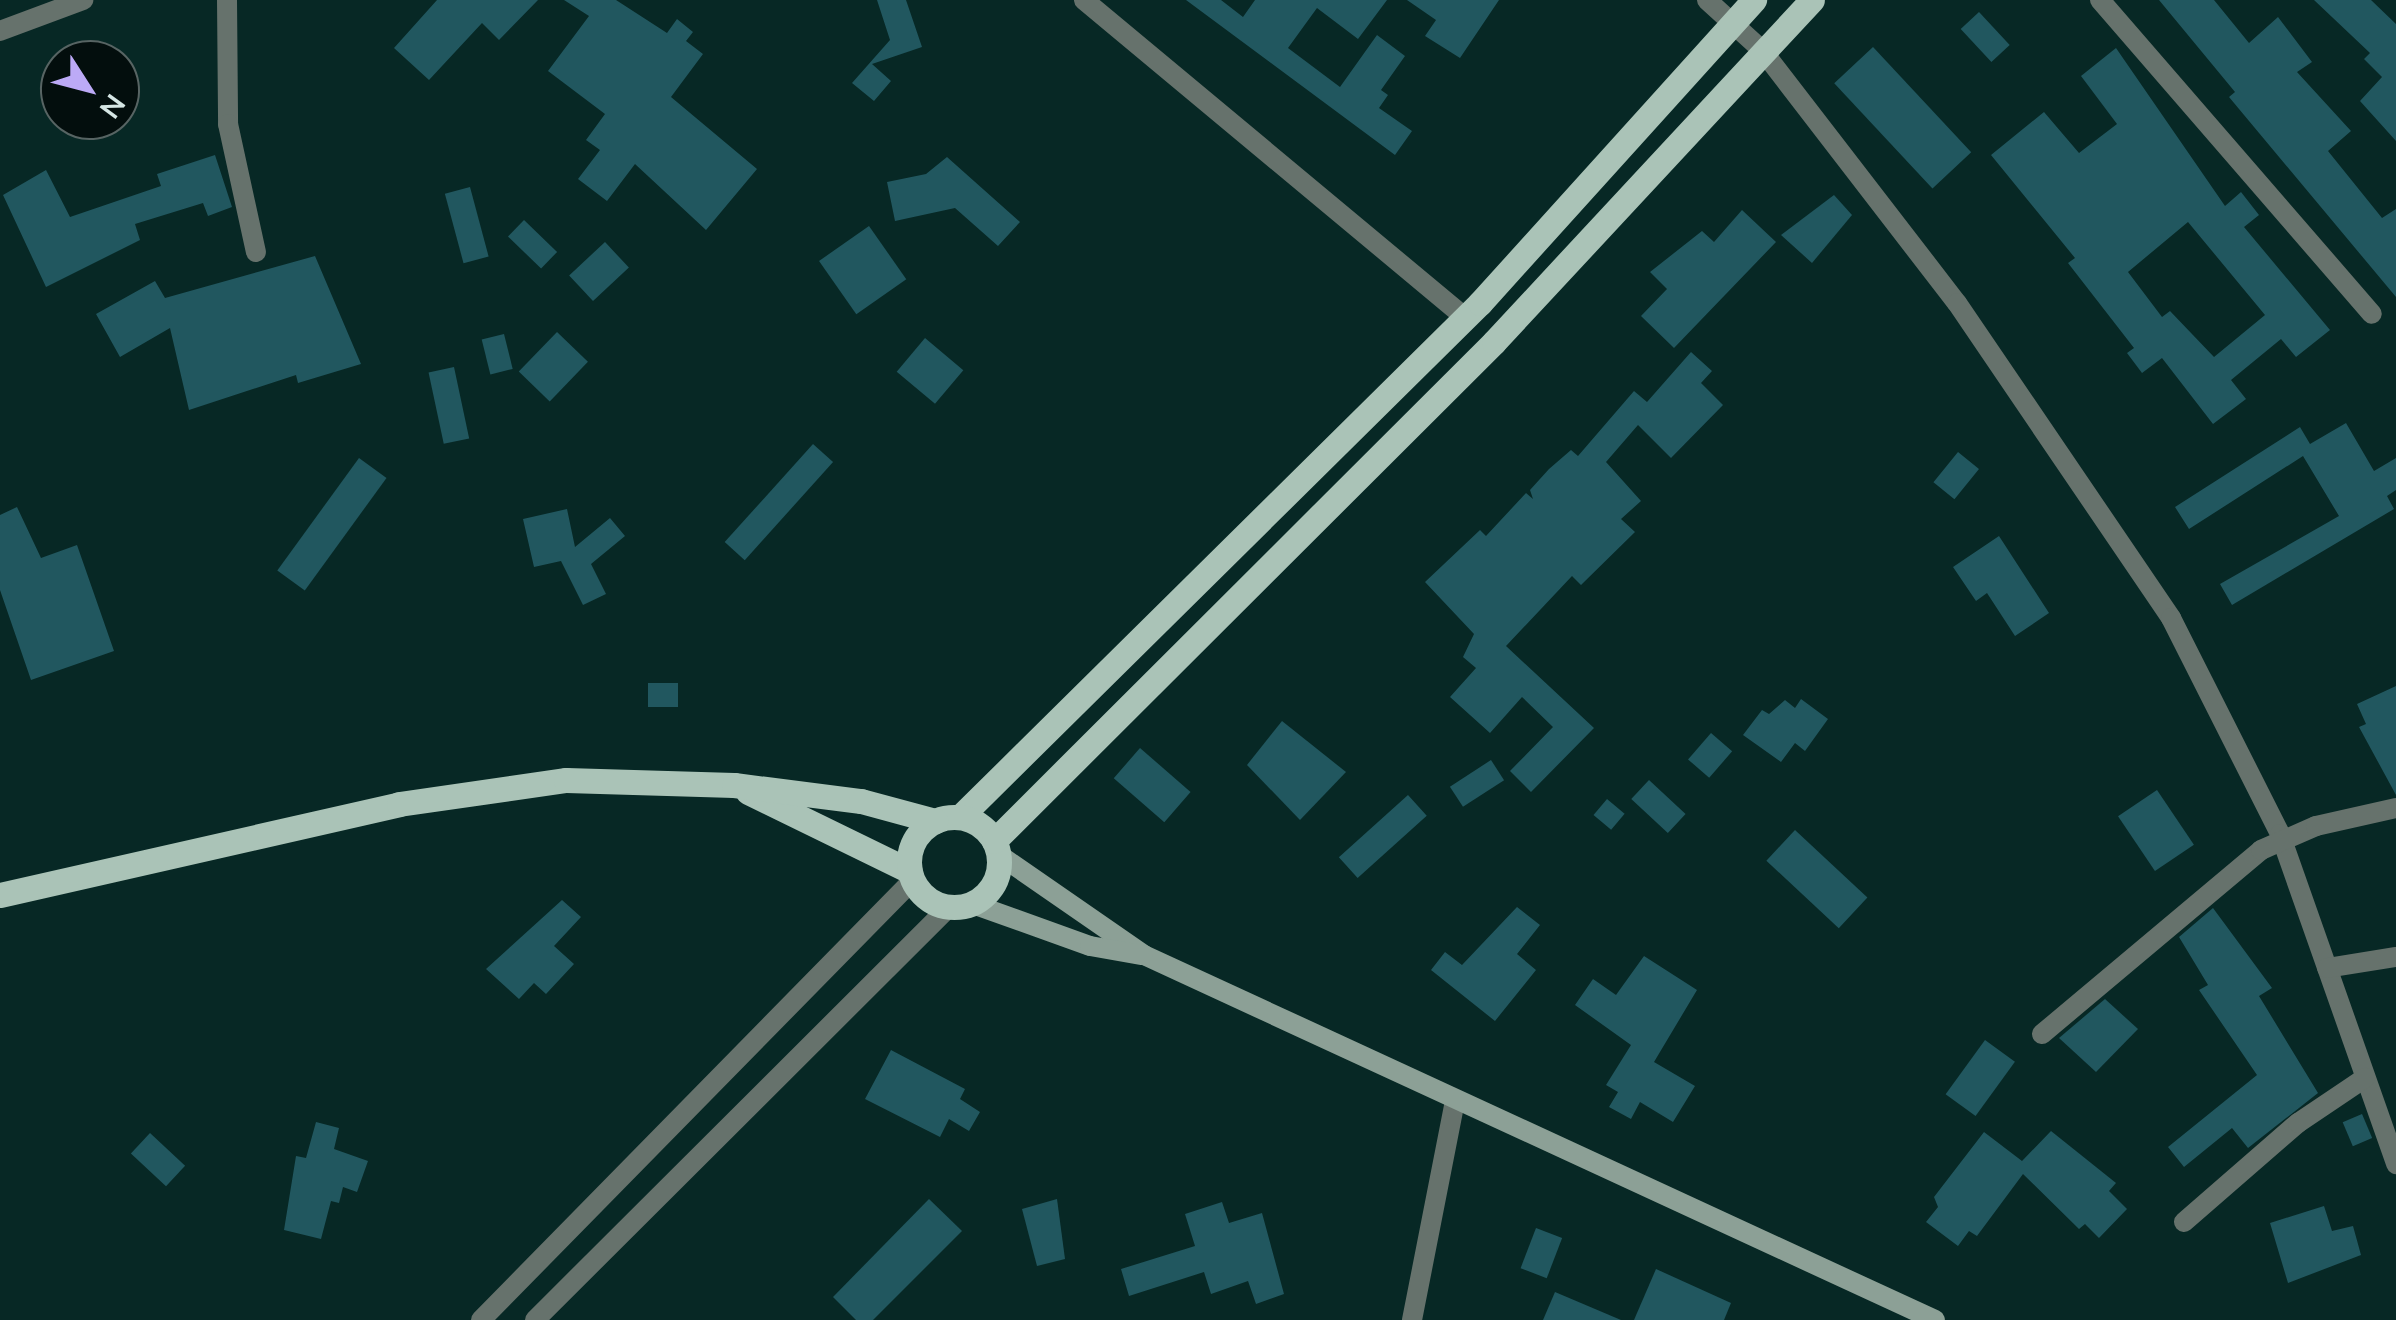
<!DOCTYPE html>
<style>
body{margin:0}
#map{position:relative;width:2396px;height:1320px;overflow:hidden;background:#072825;font-family:Mulish,sans-serif}
div>[style]{position:absolute}
.building>*{inset:0;background:#21575f;transform-origin:0 0}
.street>*{height:20px;margin:-10px;padding:0 10px;transform-origin:10px;border-radius:10px;background:#66726c}
.secondary>*{height:20px;margin:-10px;padding:0 10px;transform-origin:10px;border-radius:10px;background:#8ca096}
.primary>*{height:25px;margin:-12.5px;padding:0 12.5px;transform-origin:12.5px;border-radius:12.5px;background:#aac3b7}
.primary>.ring{margin:-12.5px;padding:0;box-sizing:content-box;background:none;border:25px solid #aac3b7;border-radius:50%}
span{translate:-50% -50%;white-space:nowrap;text-align:center;line-height:1.15;-webkit-text-stroke:8px #030e0d;paint-order:stroke}
.north{position:absolute;left:40px;top:40px;width:100px;height:100px;box-sizing:border-box;background:#030e0d;border:2px solid #576463;border-radius:50%;rotate:126deg;font-size:28px;font-weight:700;line-height:40px;text-align:center;color:#d5e6e4}
.north::after{content:'';display:block;margin:auto;width:35px;height:45px;background:#bcaaf6;clip-path:polygon(50% 0,100% 100%,50% 72%,0 100%)}
</style>
<div id="map">
<div class="building">
<i style="clip-path:polygon(437px 0,538px 0,499px 40px,482px 23px,429px 80px,394px 48px)"></i>
<i style="clip-path:polygon(564px 0,616px 0,667px 33px,677px 19px,693px 32px,686px 41px,703px 54px,671px 97px,757px 169px,706px 230px,635px 164px,607px 201px,578px 179px,600px 150px,586px 140px,605px 114px,548px 71px,589px 16px)"></i>
<i style="clip-path:polygon(877px 0,906px 0,922px 47px,872px 64px,891px 81px,874px 101px,852px 83px,890px 40px)"></i>
<i style="clip-path:polygon(1186px 0,1221px 0,1243px 17px,1255px 0,1387px 0,1358px 39px,1317px 8px,1288px 48px,1340px 87px,1377px 35px,1405px 56px,1381px 90px,1388px 95px,1379px 108px,1412px 131px,1395px 155px)"></i>
<i style="clip-path:polygon(1407px 0,1499px 0,1460px 58px,1425px 36px,1436px 20px)"></i>
<i style="clip-path:polygon(2159px 0,2214px 0,2249px 43px,2278px 17px,2312px 62px,2297px 72px,2351px 131px,2328px 151px,2382px 218px,2396px 209px,2396px 297px,2229px 97px,2235px 92px)"></i>
<i style="clip-path:polygon(2314px 0,2371px 0,2396px 24px,2396px 141px,2360px 101px,2382px 77px,2364px 59px,2370px 53px)"></i>
<i style="left:1979px;top:12px;width:45px;height:25px;rotate:47deg"></i>
<i style="left:1873px;top:47px;width:144px;height:53px;rotate:47deg"></i>
<i style="clip-path:polygon(evenodd,2116px 48px,2225px 206px,2241px 192px,2259px 215px,2244px 227px,2330px 330px,2296px 357px,2281px 339px,2231px 380px,2246px 399px,2213px 424px,2162px 358px,2142px 373px,2127px 353px,2134px 348px,2068px 263px,2075px 258px,1991px 155px,2044px 112px,2079px 153px,2117px 124px,2081px 76px,2116px 48px,2188px 222px,2265px 315px,2214px 357px,2170px 311px,2162px 317px,2128px 272px,2188px 222px)"></i>
<i style="clip-path:polygon(215px 155px,232px 207px,208px 216px,203px 203px,135px 224px,140px 240px,46px 287px,3px 195px,46px 170px,70px 217px,161px 186px,157px 174px)"></i>
<i style="clip-path:polygon(947px 157px,1020px 222px,998px 246px,955px 208px,895px 221px,887px 182px,926px 174px)"></i>
<i style="left:470px;top:187px;width:72px;height:26px;rotate:75deg"></i>
<i style="clip-path:polygon(1834px 195px,1852px 215px,1812px 263px,1781px 235px)"></i>
<i style="clip-path:polygon(1742px 210px,1776px 242px,1674px 348px,1641px 316px,1667px 289px,1650px 272px,1702px 231px,1714px 242px)"></i>
<i style="left:524px;top:220px;width:46px;height:23px;rotate:44deg"></i>
<i style="left:869px;top:226px;width:65px;height:61px;rotate:55deg"></i>
<i style="left:605px;top:242px;width:35px;height:49px;rotate:47deg"></i>
<i style="clip-path:polygon(315px 256px,361px 364px,298px 383px,296px 375px,189px 410px,170px 328px,120px 357px,96px 314px,155px 281px,165px 298px)"></i>
<i style="left:557px;top:332px;width:43px;height:55px;rotate:44deg"></i>
<i style="left:504px;top:334px;width:36px;height:23px;rotate:76deg"></i>
<i style="left:925px;top:338px;width:50px;height:44px;rotate:40deg"></i>
<i style="clip-path:polygon(1691px 352px,1712px 371px,1701px 383px,1723px 405px,1671px 458px,1638px 425px,1606px 462px,1641px 501px,1621px 519px,1635px 532px,1581px 585px,1572px 576px,1506px 646px,1594px 728px,1531px 792px,1510px 771px,1553px 727px,1522px 697px,1490px 733px,1450px 697px,1476px 668px,1463px 657px,1474px 634px,1425px 582px,1480px 530px,1486px 536px,1526px 493px,1533px 499px,1530px 490px,1549px 469px,1571px 450px,1578px 456px,1634px 391px,1647px 402px)"></i>
<i style="left:454px;top:367px;width:73px;height:26px;rotate:78deg"></i>
<i style="clip-path:polygon(2346px 423px,2374px 471px,2396px 458px,2396px 490px,2387px 496px,2394px 509px,2232px 605px,2220px 584px,2339px 516px,2303px 456px,2189px 529px,2175px 507px,2300px 427px,2310px 444px)"></i>
<i style="left:813px;top:444px;width:27px;height:132px;rotate:42deg"></i>
<i style="left:1958px;top:452px;width:27px;height:39px;rotate:39deg"></i>
<i style="left:359px;top:458px;width:34px;height:139px;rotate:36deg"></i>
<i style="clip-path:polygon(17px 507px,41px 558px,77px 545px,114px 651px,31px 680px,0 590px,0 515px)"></i>
<i style="clip-path:polygon(567px 509px,575px 547px,610px 518px,625px 536px,591px 564px,606px 594px,583px 605px,561px 561px,534px 567px,523px 519px)"></i>
<i style="clip-path:polygon(1999px 536px,2049px 613px,2015px 636px,1987px 593px,1976px 601px,1953px 567px)"></i>
<i style="left:648px;top:683px;width:30px;height:24px"></i>
<i style="clip-path:polygon(2396px 686px,2396px 795px,2359px 727px,2366px 724px,2357px 704px)"></i>
<i style="clip-path:polygon(1801px 699px,1828px 719px,1805px 751px,1795px 743px,1781px 762px,1743px 735px,1762px 710px,1769px 714px,1785px 700px,1795px 708px)"></i>
<i style="clip-path:polygon(1282px 721px,1346px 772px,1300px 820px,1247px 765px)"></i>
<i style="left:1711px;top:733px;width:28px;height:35px;rotate:41deg"></i>
<i style="left:1140px;top:748px;width:67px;height:40px;rotate:41deg"></i>
<i style="left:1491px;top:760px;width:24px;height:49px;rotate:57deg"></i>
<i style="left:1649px;top:780px;width:50px;height:26px;rotate:43deg"></i>
<i style="left:2157px;top:790px;width:66px;height:47px;rotate:56deg"></i>
<i style="left:1408px;top:795px;width:28px;height:93px;rotate:48deg"></i>
<i style="left:1607px;top:799px;width:23px;height:21px;rotate:40deg"></i>
<i style="left:1795px;top:830px;width:99px;height:42px;rotate:43deg"></i>
<i style="clip-path:polygon(562px 900px,581px 917px,554px 946px,574px 964px,546px 994px,534px 983px,519px 999px,486px 969px)"></i>
<i style="clip-path:polygon(1517px 907px,1540px 925px,1517px 954px,1536px 970px,1495px 1021px,1431px 970px,1445px 952px,1462px 965px)"></i>
<i style="clip-path:polygon(2213px 908px,2272px 988px,2259px 996px,2318px 1093px,2248px 1148px,2232px 1128px,2184px 1167px,2168px 1147px,2257px 1075px,2199px 990px,2208px 985px,2179px 937px)"></i>
<i style="clip-path:polygon(1644px 956px,1697px 990px,1654px 1062px,1695px 1086px,1673px 1122px,1640px 1102px,1631px 1119px,1609px 1107px,1618px 1092px,1606px 1085px,1631px 1045px,1575px 1005px,1593px 979px,1616px 995px)"></i>
<i style="clip-path:polygon(2105px 999px,2138px 1029px,2096px 1072px,2059px 1038px)"></i>
<i style="left:1985px;top:1040px;width:37px;height:67px;rotate:36deg"></i>
<i style="clip-path:polygon(891px 1050px,965px 1089px,960px 1099px,980px 1112px,969px 1131px,949px 1119px,940px 1137px,865px 1099px)"></i>
<i style="left:2362px;top:1114px;width:26px;height:21px;rotate:67deg"></i>
<i style="clip-path:polygon(316px 1122px,339px 1128px,334px 1149px,368px 1161px,357px 1192px,343px 1187px,339px 1203px,331px 1201px,321px 1239px,284px 1230px,296px 1156px,306px 1158px)"></i>
<i style="clip-path:polygon(2051px 1131px,2116px 1183px,2109px 1191px,2127px 1209px,2099px 1238px,2085px 1224px,2079px 1229px,2023px 1174px,1977px 1236px,1969px 1231px,1958px 1246px,1926px 1222px,1938px 1207px,1934px 1197px,1984px 1132px,2022px 1161px)"></i>
<i style="left:150px;top:1133px;width:48px;height:28px;rotate:43deg"></i>
<i style="clip-path:polygon(929px 1199px,962px 1231px,873px 1320px,856px 1320px,833px 1297px)"></i>
<i style="clip-path:polygon(1057px 1199px,1065px 1259px,1037px 1266px,1022px 1209px)"></i>
<i style="clip-path:polygon(1222px 1202px,1229px 1223px,1262px 1213px,1284px 1294px,1256px 1304px,1248px 1281px,1211px 1294px,1204px 1272px,1129px 1296px,1121px 1269px,1195px 1246px,1185px 1214px)"></i>
<i style="clip-path:polygon(2324px 1206px,2332px 1231px,2353px 1226px,2361px 1255px,2288px 1283px,2270px 1223px)"></i>
<i style="left:1536px;top:1228px;width:28px;height:43px;rotate:21deg"></i>
<i style="clip-path:polygon(1656px 1269px,1731px 1303px,1724px 1320px,1634px 1320px)"></i>
<i style="clip-path:polygon(1555px 1292px,1621px 1320px,1543px 1320px)"></i>
</div>
<div class="street">
<i style="left:227px;top:0;width:124px;rotate:89.5deg"></i>
<i style="left:228px;top:124px;width:131px;rotate:77.7deg"></i>
<i style="left:1084px;top:0;width:496px;rotate:39.8deg"></i>
<i style="left:1707px;top:0;width:74px;rotate:42.3deg"></i>
<i style="left:1762px;top:50px;width:319px;rotate:52.4deg"></i>
<i style="left:1957px;top:303px;width:381px;rotate:55.8deg"></i>
<i style="left:2171px;top:618px;width:242px;rotate:63.2deg"></i>
<i style="left:2280px;top:834px;width:350px;rotate:70.6deg"></i>
<i style="left:2100px;top:0;width:415px;rotate:49.1deg"></i>
<i style="left:0;top:31px;width:89px;rotate:-20.5deg"></i>
<i style="left:2327px;top:968px;width:70px;rotate:-9.1deg"></i>
<i style="left:2042px;top:1034px;width:286px;rotate:-40deg"></i>
<i style="left:2261px;top:850px;width:60px;rotate:-23.6deg"></i>
<i style="left:2316px;top:826px;width:82px;rotate:-12.7deg"></i>
<i style="left:2184px;top:1222px;width:151px;rotate:-41deg"></i>
<i style="left:2298px;top:1123px;width:81px;rotate:-33.9deg"></i>
<i style="left:481px;top:1320px;width:617px;rotate:-45.53deg"></i>
<i style="left:535px;top:1320px;width:586px;rotate:-44.93deg"></i>
<i style="left:1412px;top:1320px;width:223px;rotate:-78.9deg"></i>
</div>
<div class="secondary">
<i style="left:998px;top:854px;width:178px;rotate:34.7deg"></i>
<i style="left:1144px;top:955px;width:871px;rotate:24.77deg"></i>
<i style="left:970px;top:903px;width:127px;rotate:19.7deg"></i>
<i style="left:1090px;top:946px;width:53px;rotate:9.8deg"></i>
</div>
<div class="primary">
<i style="left:748px;top:792px;width:180px;rotate:26deg"></i>
<i style="left:960px;top:817px;width:731px;rotate:-44.67deg"></i>
<i style="left:1480px;top:303px;width:409px;rotate:-47.9deg"></i>
<i class="ring" style="left:909px;top:817px;width:65px;height:65px"></i>
<i style="left:994px;top:841px;width:706px;rotate:-44.94deg"></i>
<i style="left:1494px;top:342px;width:467px;rotate:-47.1deg"></i>
<i style="left:0;top:895px;width:409px;rotate:-12.8deg"></i>
<i style="left:399px;top:804px;width:169px;rotate:-8.2deg"></i>
<i style="left:566px;top:780px;width:168px;rotate:1.7deg"></i>
<i style="left:734px;top:785px;width:128px;rotate:7.2deg"></i>
<i style="left:861px;top:801px;width:77px;rotate:15.1deg"></i>
</div>
<div class="north">N</div>
</div>
